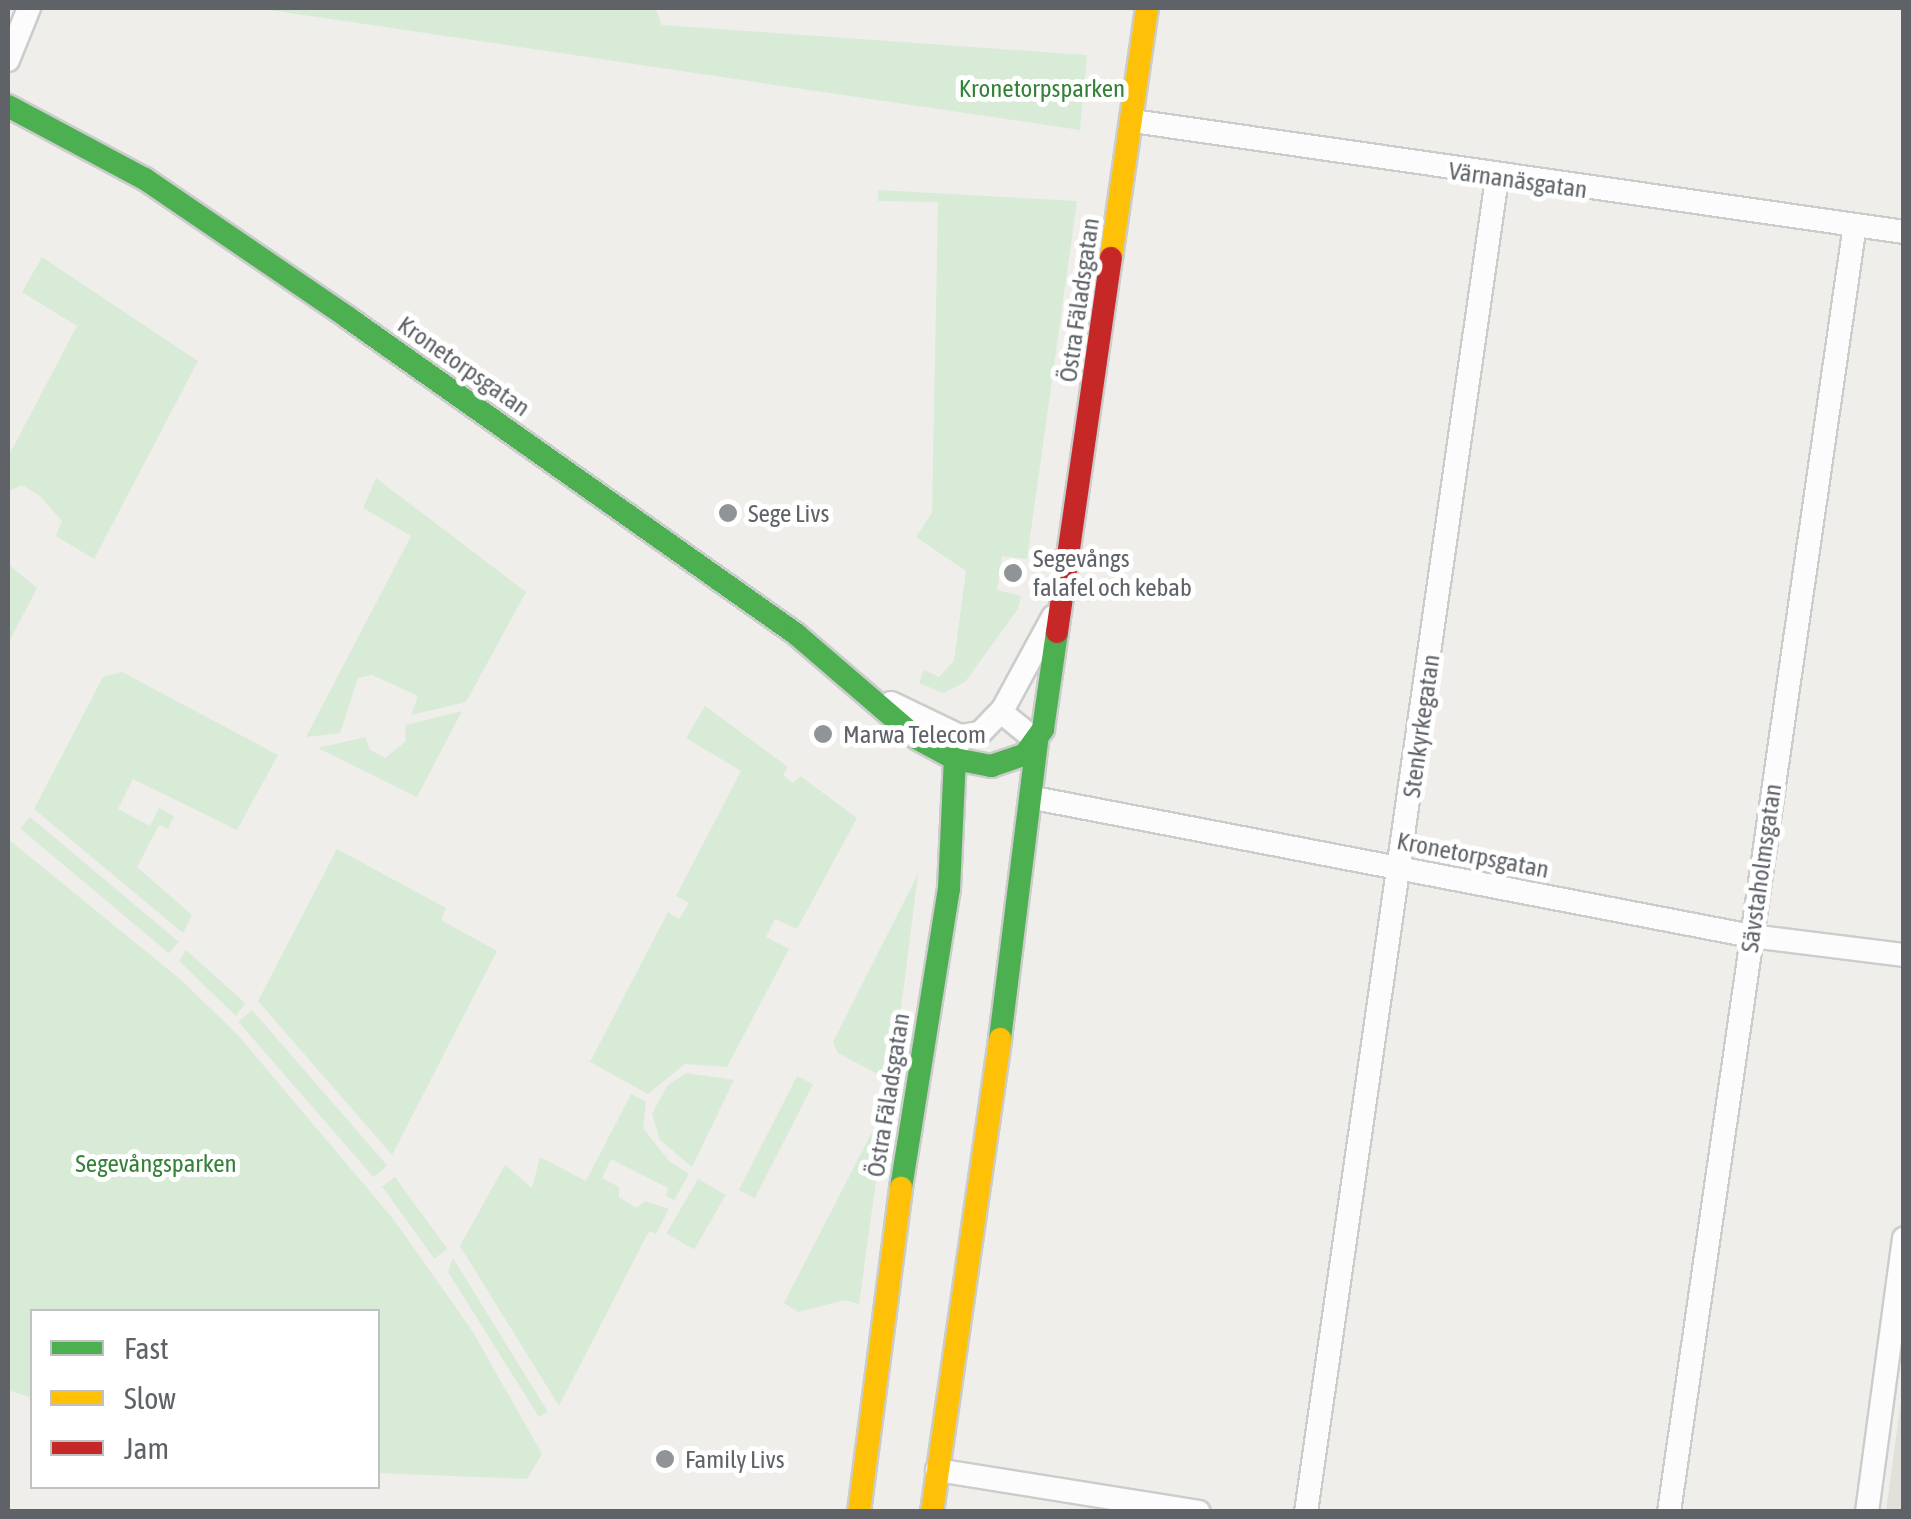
<!DOCTYPE html>
<meta charset="utf-8">
<style>
body{margin:0}
#map{position:relative;width:1911px;height:1519px;overflow:hidden;background:#efeeea;font-family:"Asap Condensed",sans-serif}
div>[style]{position:absolute}
.education>*{inset:0;background:#e2e0da}
.green>*{inset:0;background:#d8ebd6;transform-origin:0 0}
.roads{filter:drop-shadow(2px 0 #cbcccc) drop-shadow(-2px 0 #cbcccc) drop-shadow(0 2px #cbcccc) drop-shadow(0 -2px #cbcccc)}
.street>*{height:22px;margin:-11px;padding:0 11px;transform-origin:11px;border-radius:11px;background:#fdfcfc}
.fast>*{height:22px;margin:-11px;padding:0 11px;transform-origin:11px;border-radius:11px;background:#4caf50}
.slow>*{height:22px;margin:-11px;padding:0 11px;transform-origin:11px;border-radius:11px;background:#ffc107}
.jam>*{height:22px;margin:-11px;padding:0 11px;transform-origin:11px;border-radius:11px;background:#c62828}
.dots>*{width:28px;height:28px;translate:-50% -50%;box-sizing:border-box;border:5px solid #fff;border-radius:50%}
span{translate:-50% -50%;white-space:nowrap;text-align:center;line-height:1.15;-webkit-text-stroke:10px #fff;paint-order:stroke}
.park-label{font-size:25px;color:#348238}
.street-label{font-size:25px;color:#5f6368}
.poi-label{font-size:25px;color:#5f6368}
.left{translate:0 -50%;text-align:left}
.frame{position:absolute;inset:0;border:10px solid #5f6368;pointer-events:none}
.legend{position:absolute;left:30px;top:1309px;width:350px;height:180px;box-sizing:border-box;background:#fff;border:2px solid #bfc1c3;margin:0;padding:12px 18px;list-style:none;font-size:30px;color:#5f6368}
.legend li{display:flex;align-items:center;gap:20px;height:50px}
.legend b{width:50px;border:2px solid #bfc1c3}
</style>
<div id="map">
<div class="education">
<i style="clip-path:polygon(1903px 1387px,1903px 1511px,1886px 1511px)"></i>
</div>
<div class="green">
<i style="clip-path:polygon(256px 8px,655px 8px,662px 25px,1087px 55px,1080px 130px)"></i>
<i style="clip-path:polygon(878px 190px,1077px 201px,1027px 559px,1002px 556px,997px 590px,1021px 596px,1018px 609px,965px 682px,943px 693px,919px 683px,924px 670px,939px 677px,954px 661px,966px 571px,916px 537px,932px 513px,938px 202px,878px 201px)"></i>
<i style="clip-path:polygon(42px 257px,198px 361px,94px 559px,56px 536px,62px 521px,40px 496px,22px 485px,8px 492px,8px 457px,77px 326px,22px 292px)"></i>
<i style="clip-path:polygon(376px 478px,526px 592px,466px 702px,411px 715px,418px 696px,372px 675px,358px 678px,340px 733px,306px 737px,411px 536px,363px 508px)"></i>
<i style="clip-path:polygon(8px 564px,37px 588px,8px 644px)"></i>
<i style="clip-path:polygon(122px 672px,278px 755px,237px 830px,133px 779px,118px 809px,150px 826px,159px 808px,174px 816px,168px 829px,159px 825px,137px 867px,192px 915px,183px 933px,34px 809px,103px 677px)"></i>
<i style="clip-path:polygon(705px 706px,788px 767px,783px 775px,793px 783px,800px 776px,857px 818px,797px 929px,775px 919px,766px 937px,789px 949px,727px 1067px,685px 1064px,648px 1094px,590px 1062px,668px 912px,679px 919px,689px 903px,676px 896px,741px 771px,686px 738px)"></i>
<i style="clip-path:polygon(462px 711px,417px 797px,318px 748px,365px 737px,370px 750px,385px 758px,405px 742px,406px 725px)"></i>
<i style="left:30px;top:817px;width:194px;height:15px;rotate:40deg"></i>
<i style="clip-path:polygon(8px 839px,181px 980px,237px 1034px,394px 1220px,473px 1332px,542px 1454px,527px 1479px,378px 1473px,378px 1312px,32px 1312px,32px 1398px,8px 1390px)"></i>
<i style="clip-path:polygon(337px 849px,446px 908px,441px 920px,497px 951px,392px 1155px,258px 1001px)"></i>
<i style="clip-path:polygon(918px 874px,893px 1072px,883px 1077px,838px 1053px,833px 1042px)"></i>
<i style="clip-path:polygon(186px 950px,245px 1003px,236px 1016px,179px 961px)"></i>
<i style="left:252px;top:1010px;width:206px;height:18px;rotate:49deg"></i>
<i style="clip-path:polygon(686px 1073px,734px 1080px,692px 1167px,660px 1140px,652px 1114px,667px 1086px)"></i>
<i style="left:797px;top:1076px;width:18px;height:128px;rotate:27deg"></i>
<i style="clip-path:polygon(631px 1094px,646px 1102px,643px 1128px,669px 1161px,689px 1174px,674px 1200px,666px 1196px,668px 1188px,611px 1159px,602px 1178px,619px 1187px,619px 1197px,636px 1208px,645px 1201px,669px 1209px,656px 1234px,649px 1231px,559px 1406px,460px 1246px,505px 1165px,532px 1188px,540px 1157px,586px 1181px)"></i>
<i style="clip-path:polygon(887px 1103px,859px 1304px,845px 1300px,798px 1312px,784px 1303px)"></i>
<i style="left:395px;top:1177px;width:89px;height:16px;rotate:54deg"></i>
<i style="left:698px;top:1179px;width:32px;height:63px;rotate:30deg"></i>
<i style="clip-path:polygon(453px 1258px,548px 1412px,539px 1417px,448px 1272px)"></i>
</div>
<div class="roads">
<div class="street">
<i style="left:8px;top:60px;width:56px;rotate:-68deg"></i>
<i style="left:1133px;top:121px;width:779px;rotate:8.19deg"></i>
<i style="left:891px;top:703px;width:76px;rotate:25.6deg"></i>
<i style="left:1001px;top:712px;width:46px;rotate:38.9deg"></i>
<i style="left:955px;top:759px;width:24px;rotate:-78deg"></i>
<i style="left:960px;top:736px;width:20px;rotate:-9deg"></i>
<i style="left:980px;top:733px;width:33px;rotate:-46deg"></i>
<i style="left:1003px;top:709px;width:105px;rotate:-61.5deg"></i>
<i style="left:1034px;top:798px;width:730px;rotate:10.89deg"></i>
<i style="left:1751px;top:936px;width:154px;rotate:7.1deg"></i>
<i style="left:937px;top:1470px;width:265px;rotate:9.1deg"></i>
<i style="left:1306px;top:1512px;width:1348px;rotate:-81.85deg"></i>
<i style="left:1669px;top:1512px;width:1300px;rotate:-81.78deg"></i>
<i style="left:1867px;top:1512px;width:276px;rotate:-82.3deg"></i>
</div>
<div class="fast">
<i style="left:8px;top:106px;width:155px;rotate:28.1deg"></i>
<i style="left:145px;top:179px;width:245px;rotate:34.3deg"></i>
<i style="left:347px;top:317px;width:550px;rotate:35.22deg"></i>
<i style="left:796px;top:634px;width:161px;rotate:40.7deg"></i>
<i style="left:918px;top:739px;width:42px;rotate:28.4deg"></i>
<i style="left:955px;top:759px;width:37px;rotate:11deg"></i>
<i style="left:991px;top:766px;width:36px;rotate:-19deg"></i>
<i style="left:1025px;top:754px;width:31px;rotate:-54deg"></i>
<i style="left:1043px;top:729px;width:98px;rotate:-81.8deg"></i>
<i style="left:1000px;top:1039px;width:300px;rotate:-82.9deg"></i>
<i style="left:901px;top:1188px;width:303px;rotate:-80.9deg"></i>
<i style="left:949px;top:889px;width:130px;rotate:-87.4deg"></i>
</div>
<div class="slow">
<i style="left:1111px;top:258px;width:253px;rotate:-81.8deg"></i>
<i style="left:859px;top:1512px;width:327px;rotate:-82.6deg"></i>
<i style="left:932px;top:1512px;width:478px;rotate:-81.8deg"></i>
</div>
<div class="jam">
<i style="left:1057px;top:632px;width:378px;rotate:-81.8deg"></i>
</div>
</div>
<div class="dots">
<i style="left:728px;top:513px;background:#919496"></i>
<i style="left:1013px;top:573px;background:#919496"></i>
<i style="left:823px;top:734px;background:#919496"></i>
<i style="left:665px;top:1459px;background:#919496"></i>
</div>
<div class="park-label">
<span style="left:1042px;top:88px">Kronetorpsparken</span>
<span style="left:156px;top:1163px">Segevångsparken</span>
</div>
<div class="street-label">
<span style="left:1518px;top:180px;rotate:8deg">Värnanäsgatan</span>
<span style="left:1079px;top:300px;rotate:-82deg">Östra Fäladsgatan</span>
<span style="left:464px;top:366px;rotate:35deg">Kronetorpsgatan</span>
<span style="left:1421px;top:726px;rotate:-82deg">Stenkyrkegatan</span>
<span style="left:1473px;top:855px;rotate:11deg">Kronetorpsgatan</span>
<span style="left:1761px;top:868px;rotate:-82deg">Sävstaholmsgatan</span>
<span style="left:888px;top:1095px;rotate:-81deg">Östra Fäladsgatan</span>
</div>
<div class="poi-label">
<span class="left" style="left:748px;top:513px">Sege Livs</span>
<span class="left" style="left:1033px;top:573px">Segevångs<br>falafel och kebab</span>
<span class="left" style="left:843px;top:734px">Marwa Telecom</span>
<span class="left" style="left:685px;top:1459px">Family Livs</span>
</div>
<div class="frame"></div>
<ul class="legend">
<li><b style="height:12px;background:#4caf50"></b>Fast</li>
<li><b style="height:12px;background:#ffc107"></b>Slow</li>
<li><b style="height:12px;background:#c62828"></b>Jam</li>
</ul>
</div>
